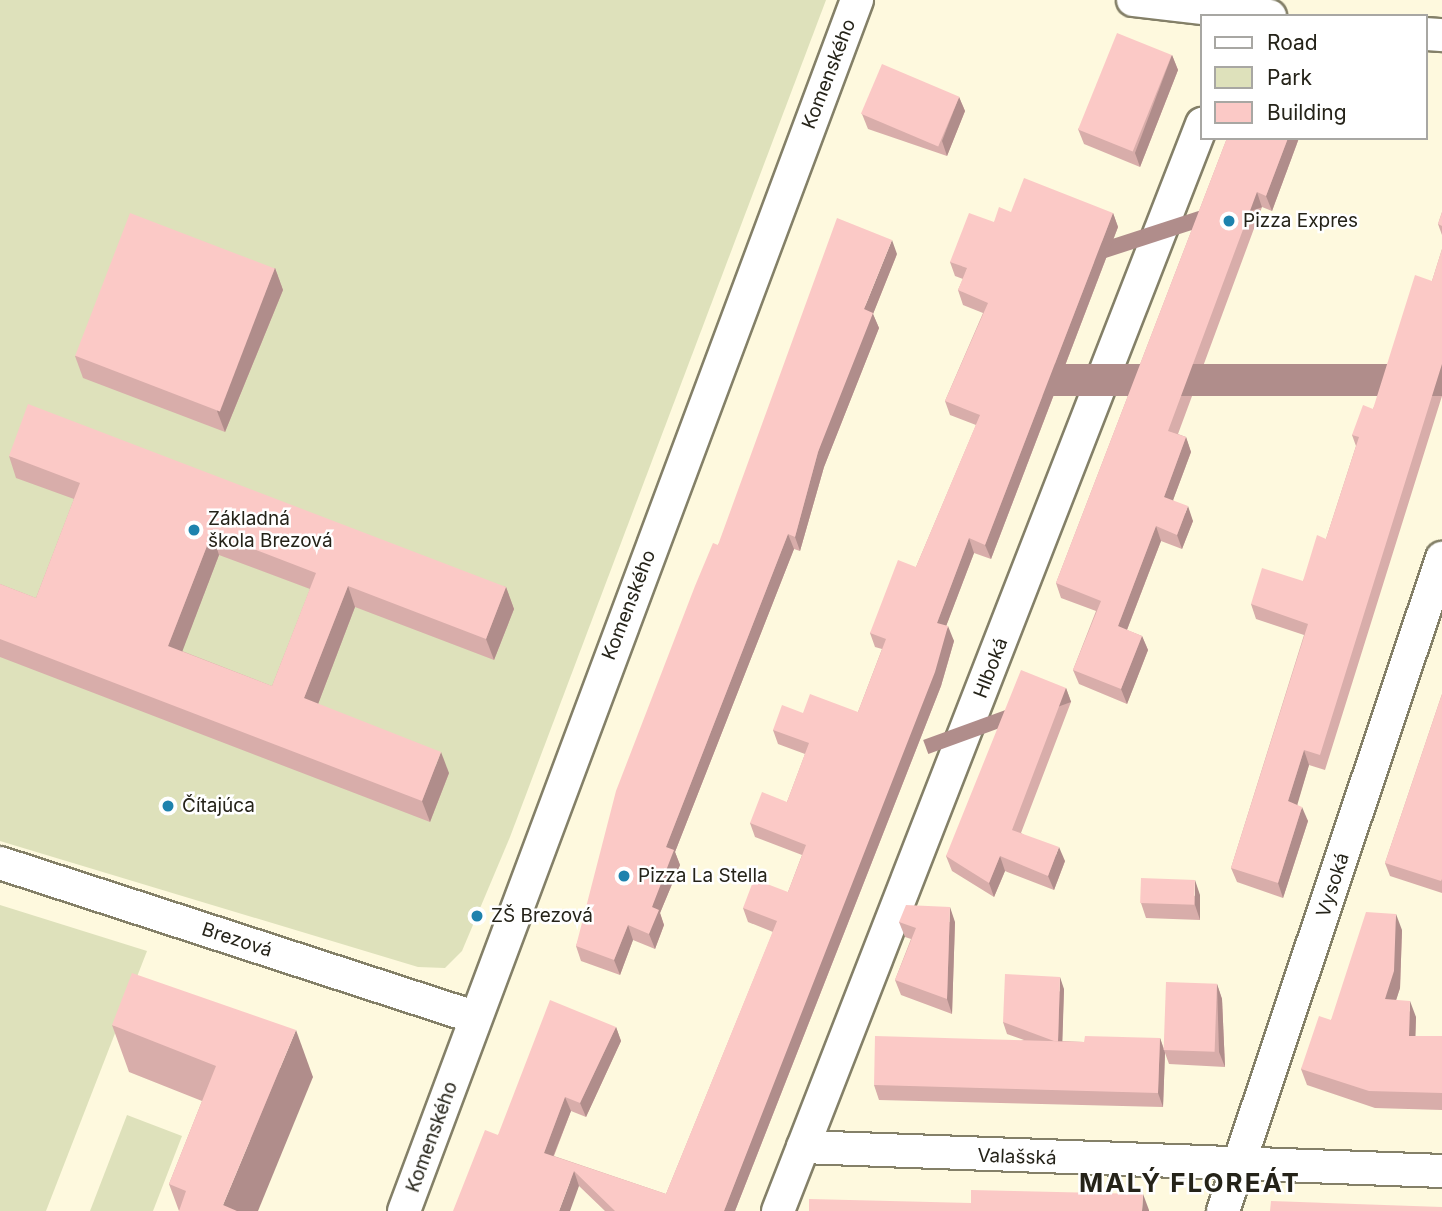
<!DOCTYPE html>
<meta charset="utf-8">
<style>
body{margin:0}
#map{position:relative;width:1442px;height:1211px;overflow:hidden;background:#fef9de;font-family:Inter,sans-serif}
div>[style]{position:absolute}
.green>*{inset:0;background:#dee1bb}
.roads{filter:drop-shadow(2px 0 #848068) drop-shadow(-2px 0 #848068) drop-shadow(0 2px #848068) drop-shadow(0 -2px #848068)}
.minor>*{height:32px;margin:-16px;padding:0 16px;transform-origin:16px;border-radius:16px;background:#fff}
.wall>*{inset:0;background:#d8adaa}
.shaded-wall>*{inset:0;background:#b08d8b;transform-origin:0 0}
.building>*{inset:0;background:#fbc9c6;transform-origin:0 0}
.dots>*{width:19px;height:19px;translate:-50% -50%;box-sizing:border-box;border:4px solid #fff;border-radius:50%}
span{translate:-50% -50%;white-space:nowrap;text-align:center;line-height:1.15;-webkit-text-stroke:5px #fff;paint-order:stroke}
.street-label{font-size:19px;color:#252319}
.poi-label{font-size:19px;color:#252319}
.left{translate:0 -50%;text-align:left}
.district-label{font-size:26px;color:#252319;font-weight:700;letter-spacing:2px}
.legend{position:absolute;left:1200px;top:14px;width:228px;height:126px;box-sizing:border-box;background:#fff;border:2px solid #a8a7a3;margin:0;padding:9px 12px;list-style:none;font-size:21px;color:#252319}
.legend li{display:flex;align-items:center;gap:14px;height:35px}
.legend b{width:35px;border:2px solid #a8a7a3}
</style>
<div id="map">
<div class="green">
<i style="clip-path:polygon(0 0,826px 0,510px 837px,462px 951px,445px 968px,418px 967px,0 841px)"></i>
<i style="clip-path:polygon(0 905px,147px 951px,46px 1211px,0 1211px)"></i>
<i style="clip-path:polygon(127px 1115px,182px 1136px,153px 1211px,90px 1211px)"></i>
</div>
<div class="roads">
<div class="minor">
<i style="left:1133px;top:0;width:138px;rotate:6.7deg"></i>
<i style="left:1426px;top:34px;width:16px;rotate:4deg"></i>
<i style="left:0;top:863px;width:498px;rotate:18deg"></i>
<i style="left:803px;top:1147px;width:639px;rotate:2.15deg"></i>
<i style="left:404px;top:1211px;width:1293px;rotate:-69.49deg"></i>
<i style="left:778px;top:1211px;width:1167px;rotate:-68.69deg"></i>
<i style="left:1223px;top:1211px;width:689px;rotate:-71.46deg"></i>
</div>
</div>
<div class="wall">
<i style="clip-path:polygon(1172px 55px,1178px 70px,1140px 167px,1084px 144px,1078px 129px)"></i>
<i style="clip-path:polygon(959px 97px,965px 111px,947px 156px,868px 129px,862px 114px)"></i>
<i style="clip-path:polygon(1227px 138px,1299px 138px,1272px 211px,1262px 207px,1178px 434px,1186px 437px,1191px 452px,1173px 500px,1193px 521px,1182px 549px,1161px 541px,1127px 630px,1142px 636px,1148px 650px,1127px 704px,1079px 684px,1073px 670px,1096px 611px,1061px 598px,1056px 583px)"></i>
<i style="clip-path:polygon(1011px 212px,1113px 213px,1118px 227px,991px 559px,974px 553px,946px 626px,954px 641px,941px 686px,735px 1211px,605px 1211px,579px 1186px,498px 1135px,616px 1027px,621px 1041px,586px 1117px,571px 1111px,554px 1156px,666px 1194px,773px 932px,748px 922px,743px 908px,788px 892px,802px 855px,755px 837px,750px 823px,787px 802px,805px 754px,778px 744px,773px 730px,803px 713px,858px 712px,882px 649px,875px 647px,870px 633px,916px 567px,976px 425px,950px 415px,945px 401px,983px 313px,963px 305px,958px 290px,963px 279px,955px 276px,950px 262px,994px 222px)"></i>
<i style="clip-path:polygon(1442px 212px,1442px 235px,1438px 224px)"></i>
<i style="clip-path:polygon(1442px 249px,1442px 396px,1325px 770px,1309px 765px,1297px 804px,1308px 821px,1283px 898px,1237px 882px,1231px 868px,1304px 635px,1256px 619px,1251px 604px,1303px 581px,1326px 539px,1356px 446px,1352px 435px,1373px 409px,1432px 281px)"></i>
<i style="clip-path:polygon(897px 254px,873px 314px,879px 328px,824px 467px,800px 551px,794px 549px,675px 852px,680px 865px,660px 913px,664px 925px,655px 949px,633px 940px,620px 975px,581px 961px,576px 946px,718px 545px)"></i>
<i style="clip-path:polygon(275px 268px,283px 290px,225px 432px,83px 378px,75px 356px)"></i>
<i style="clip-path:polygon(evenodd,9px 456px,506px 587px,514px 609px,494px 660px,355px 607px,318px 704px,449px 773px,430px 822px,0 657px,0 584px,36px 598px,74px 499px,16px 478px,9px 456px,219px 555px,310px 589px,272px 686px,182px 651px,219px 555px)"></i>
<i style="clip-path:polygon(1066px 688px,1071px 702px,1021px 833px,1065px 861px,1054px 890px,1005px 871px,994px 897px,952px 871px,946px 856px)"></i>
<i style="clip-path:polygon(1442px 694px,1442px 893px,1390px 876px,1385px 863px)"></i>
<i style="clip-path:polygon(1200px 895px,1200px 920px,1146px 918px,1141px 903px)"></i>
<i style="clip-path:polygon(899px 922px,955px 922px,952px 1014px,901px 995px,895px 980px,911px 939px,905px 937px)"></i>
<i style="clip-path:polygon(1402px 930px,1400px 988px,1396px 1000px,1416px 1017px,1415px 1036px,1442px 1036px,1442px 1110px,1375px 1108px,1307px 1085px,1301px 1069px,1331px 1020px)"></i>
<i style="clip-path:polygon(1217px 984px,1222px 999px,1225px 1067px,1169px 1064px,1165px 1053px,1163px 1107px,879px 1100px,874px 1085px,1024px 1040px,1007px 1034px,1003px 1022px,1064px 989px,1062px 1041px,1084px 1042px,1160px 1038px,1164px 1049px)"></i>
<i style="clip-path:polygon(112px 1025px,313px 1077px,179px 1211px,169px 1184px,202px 1101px,129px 1072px)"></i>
</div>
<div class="shaded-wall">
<i style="clip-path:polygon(1172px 55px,1178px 70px,1140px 167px,1135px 153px)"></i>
<i style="clip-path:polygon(959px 97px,965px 111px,947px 156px,942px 141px)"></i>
<i style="clip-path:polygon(1288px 138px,1299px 138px,1272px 211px,1266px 196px)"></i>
<i style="left:1257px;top:192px;width:16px;height:255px;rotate:72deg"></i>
<i style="clip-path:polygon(1113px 213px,1118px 227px,991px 559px,985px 545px)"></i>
<i style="clip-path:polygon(892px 240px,897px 254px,873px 314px,879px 328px,824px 467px,800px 551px,795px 537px,818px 452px,864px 309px)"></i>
<i style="clip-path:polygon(275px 268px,283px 290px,225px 432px,217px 411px)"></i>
<i style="left:1442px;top:364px;width:32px;height:410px;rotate:90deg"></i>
<i style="clip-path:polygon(1186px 437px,1191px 452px,1169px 511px,1164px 497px)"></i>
<i style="clip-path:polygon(1188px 506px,1193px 521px,1182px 549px,1177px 535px)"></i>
<i style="clip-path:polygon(1156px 526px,1161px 541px,1123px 640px,1118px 626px)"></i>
<i style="clip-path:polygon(212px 533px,219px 555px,176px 668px,168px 646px)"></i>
<i style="clip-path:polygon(788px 534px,794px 549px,675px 852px,680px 865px,660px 913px,664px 925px,655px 949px,649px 934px,652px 907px,666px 847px)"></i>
<i style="clip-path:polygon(969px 538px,974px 553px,942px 637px,937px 623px)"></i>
<i style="clip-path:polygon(348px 586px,355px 607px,312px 720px,304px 698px)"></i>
<i style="clip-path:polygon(506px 587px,514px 609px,494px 660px,486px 639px)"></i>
<i style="clip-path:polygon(948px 626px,954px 641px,941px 686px,735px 1211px,724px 1211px)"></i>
<i style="clip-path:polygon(1142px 636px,1148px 650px,1127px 704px,1121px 689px)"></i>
<i style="left:1066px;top:688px;width:15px;height:152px;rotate:70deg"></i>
<i style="clip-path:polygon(1304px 750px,1309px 765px,1294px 816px,1288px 801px)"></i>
<i style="clip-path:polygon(441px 752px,449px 773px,430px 822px,422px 801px)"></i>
<i style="clip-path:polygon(1302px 807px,1308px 821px,1283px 898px,1278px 883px)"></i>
<i style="clip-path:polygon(1059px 847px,1065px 861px,1054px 890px,1048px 876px)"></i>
<i style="clip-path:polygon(1000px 856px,1005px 871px,994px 897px,989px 883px)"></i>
<i style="clip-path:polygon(1195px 880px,1200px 895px,1200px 920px,1195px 905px)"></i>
<i style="clip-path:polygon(950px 907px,955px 922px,952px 1014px,947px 999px)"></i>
<i style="clip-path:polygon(1396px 914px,1402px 930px,1400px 988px,1391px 1016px,1385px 999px)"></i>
<i style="clip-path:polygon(628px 925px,633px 940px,620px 975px,614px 960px)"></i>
<i style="clip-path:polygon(1060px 977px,1064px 989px,1062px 1054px,1058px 1042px)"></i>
<i style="clip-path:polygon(1217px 984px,1222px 999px,1225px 1067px,1219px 1052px)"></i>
<i style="clip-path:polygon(1410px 1001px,1416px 1017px,1415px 1053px,1409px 1036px)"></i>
<i style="clip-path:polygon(616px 1027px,621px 1041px,586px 1117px,580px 1103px)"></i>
<i style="clip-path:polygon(296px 1030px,313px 1077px,258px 1211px,225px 1211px,223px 1205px)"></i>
<i style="clip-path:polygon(1160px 1038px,1165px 1053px,1163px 1107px,1158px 1093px)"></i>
<i style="clip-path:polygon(565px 1097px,571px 1111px,549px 1167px,544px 1153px)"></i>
<i style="clip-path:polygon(574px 1171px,579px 1186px,570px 1211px,559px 1211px)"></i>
<i style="clip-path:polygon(1143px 1194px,1149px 1210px,1149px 1211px,1142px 1211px)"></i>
</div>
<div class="building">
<i style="left:1117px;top:33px;width:59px;height:104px;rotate:22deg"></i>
<i style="left:882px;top:64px;width:84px;height:54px;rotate:23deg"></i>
<i style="clip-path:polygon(1227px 138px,1288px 138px,1266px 196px,1257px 192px,1168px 431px,1186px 437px,1164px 497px,1188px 506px,1177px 535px,1156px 526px,1118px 626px,1142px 636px,1121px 689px,1073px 670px,1101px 601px,1056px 583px)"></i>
<i style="clip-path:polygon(1024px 178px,1113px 213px,985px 545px,969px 538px,937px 623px,948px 626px,935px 672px,724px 1211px,615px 1211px,574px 1171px,559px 1211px,453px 1211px,485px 1130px,498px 1135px,550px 1000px,616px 1027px,580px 1103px,565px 1097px,544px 1153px,666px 1194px,777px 921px,743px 908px,754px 879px,788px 892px,806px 845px,750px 823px,762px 792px,787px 802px,809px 743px,773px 730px,782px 705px,803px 713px,810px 694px,858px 712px,886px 639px,870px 633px,898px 560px,916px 567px,980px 415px,945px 401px,988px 303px,958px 290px,967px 268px,950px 262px,969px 213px,994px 222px,999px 207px,1011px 212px)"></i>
<i style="clip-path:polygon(1442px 212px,1442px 226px,1438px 224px)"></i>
<i style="left:130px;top:213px;width:155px;height:153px;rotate:21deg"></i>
<i style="clip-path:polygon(837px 218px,892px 240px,864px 309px,873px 313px,818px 452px,795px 537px,788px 534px,666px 847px,674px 850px,652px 907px,659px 910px,649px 934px,628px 925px,614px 960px,576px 946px,616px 791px,695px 586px,713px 543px,718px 545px)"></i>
<i style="clip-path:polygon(1442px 249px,1442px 364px,1320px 755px,1304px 750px,1288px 801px,1302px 807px,1278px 883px,1231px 868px,1308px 624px,1251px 604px,1262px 568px,1303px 581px,1317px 535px,1326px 539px,1359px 437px,1352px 435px,1363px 405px,1373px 409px,1415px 275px,1432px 281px)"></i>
<i style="clip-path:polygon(evenodd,28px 404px,506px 587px,486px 639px,348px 586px,304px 698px,441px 752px,422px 801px,0 639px,0 584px,36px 598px,80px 483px,9px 456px,28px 404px,212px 533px,316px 573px,272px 686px,168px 646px,212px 533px)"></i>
<i style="clip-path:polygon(1021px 670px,1066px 688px,1012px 830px,1059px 847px,1048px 876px,1000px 856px,989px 883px,946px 856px)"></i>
<i style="clip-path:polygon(1442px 694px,1442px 879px,1441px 881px,1385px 863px)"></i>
<i style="left:1141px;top:878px;width:54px;height:25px;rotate:2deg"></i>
<i style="clip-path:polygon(906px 905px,950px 907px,947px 999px,895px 980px,916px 928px,899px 922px)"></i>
<i style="clip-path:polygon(1366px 912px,1396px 914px,1394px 971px,1385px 999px,1410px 1001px,1409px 1036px,1442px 1036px,1442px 1093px,1369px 1091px,1301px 1069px,1319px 1016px,1331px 1020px)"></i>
<i style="clip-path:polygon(132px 973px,296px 1030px,223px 1205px,237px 1211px,179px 1211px,186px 1191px,169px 1184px,216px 1066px,112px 1025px)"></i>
<i style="clip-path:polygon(1005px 974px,1060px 977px,1058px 1041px,1054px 1041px,1003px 1022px)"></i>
<i style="left:1166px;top:982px;width:51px;height:68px;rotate:2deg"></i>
<i style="clip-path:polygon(875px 1036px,1084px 1042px,1085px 1036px,1160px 1038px,1158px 1093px,874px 1085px)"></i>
<i style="clip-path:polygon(971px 1190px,1143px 1194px,1142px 1211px,809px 1211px,809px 1199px,971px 1203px)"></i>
<i style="clip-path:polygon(1271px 1201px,1442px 1207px,1442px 1211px,1270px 1211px)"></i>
</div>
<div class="dots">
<i style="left:1229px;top:221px;background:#1e82ad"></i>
<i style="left:194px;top:530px;background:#1e82ad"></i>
<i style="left:168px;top:806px;background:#1e82ad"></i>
<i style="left:624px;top:876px;background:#1e82ad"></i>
<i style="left:477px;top:916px;background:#1e82ad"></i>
</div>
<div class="street-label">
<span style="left:829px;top:74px;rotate:-69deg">Komenského</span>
<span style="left:629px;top:605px;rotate:-69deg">Komenského</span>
<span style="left:991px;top:668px;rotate:-69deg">Hlboká</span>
<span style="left:1333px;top:885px;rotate:-72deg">Vysoká</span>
<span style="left:237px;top:940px;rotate:18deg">Brezová</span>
<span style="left:432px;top:1137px;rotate:-70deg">Komenského</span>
<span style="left:1017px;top:1157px;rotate:2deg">Valašská</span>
</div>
<div class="poi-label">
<span class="left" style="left:1243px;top:221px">Pizza Expres</span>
<span class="left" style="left:208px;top:530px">Základná<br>škola Brezová</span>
<span class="left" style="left:182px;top:806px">Čítajúca</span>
<span class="left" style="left:638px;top:876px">Pizza La Stella</span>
<span class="left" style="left:491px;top:916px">ZŠ Brezová</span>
</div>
<div class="district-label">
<span style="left:1190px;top:1183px">MALÝ FLOREÁT</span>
</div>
<ul class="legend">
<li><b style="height:9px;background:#fff"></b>Road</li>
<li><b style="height:19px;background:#dee1bb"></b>Park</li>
<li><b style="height:19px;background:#fbc9c6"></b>Building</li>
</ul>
</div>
